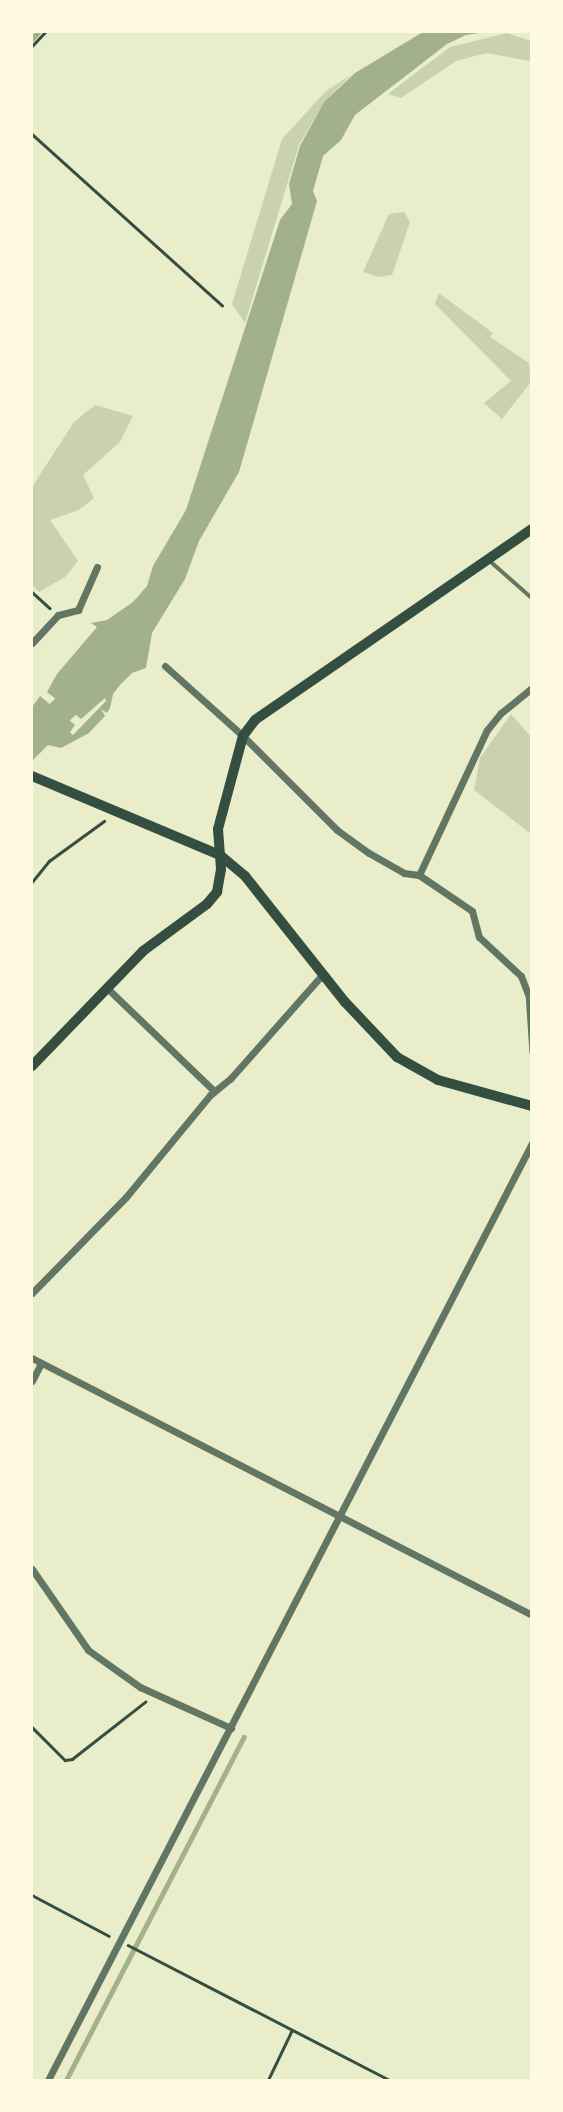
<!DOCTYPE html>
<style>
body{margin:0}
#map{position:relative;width:563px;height:2112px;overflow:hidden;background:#e9edc9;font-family:Rubik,sans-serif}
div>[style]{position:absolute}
.green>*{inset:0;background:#cad2ad}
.water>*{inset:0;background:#a3b18a}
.stream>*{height:4.5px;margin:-2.25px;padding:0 2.25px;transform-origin:2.25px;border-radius:2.25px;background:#a3b18a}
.river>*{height:26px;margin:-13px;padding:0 13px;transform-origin:13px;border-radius:13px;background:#a3b18a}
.path>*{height:2.5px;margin:-1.25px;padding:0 1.25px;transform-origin:1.25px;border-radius:1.25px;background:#344e41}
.service>*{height:3.5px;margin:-1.75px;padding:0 1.75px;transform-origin:1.75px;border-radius:1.75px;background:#617663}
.minor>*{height:7px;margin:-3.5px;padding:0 3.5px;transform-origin:3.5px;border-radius:3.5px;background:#617663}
.secondary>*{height:10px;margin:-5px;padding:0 5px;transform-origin:5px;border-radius:5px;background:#344e41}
.primary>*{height:10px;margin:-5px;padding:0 5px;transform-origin:5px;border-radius:5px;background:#344e41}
span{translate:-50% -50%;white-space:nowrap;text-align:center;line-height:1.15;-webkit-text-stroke:6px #fefae0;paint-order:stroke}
.frame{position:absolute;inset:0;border:33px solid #fefae0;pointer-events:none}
</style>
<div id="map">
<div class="green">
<i style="clip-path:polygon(507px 33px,531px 41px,531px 61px,486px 53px,456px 61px,401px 98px,388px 94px,450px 47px)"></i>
<i style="clip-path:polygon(351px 75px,324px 102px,299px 145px,245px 323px,232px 304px,282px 139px,326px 91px)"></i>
<i style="clip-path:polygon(404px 212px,410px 222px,392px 275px,378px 277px,363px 272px,389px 214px)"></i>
<i style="clip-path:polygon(439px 293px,493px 333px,490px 337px,529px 363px,531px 382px,502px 419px,484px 403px,511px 381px,435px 304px)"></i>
<i style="clip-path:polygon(95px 405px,133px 416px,120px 442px,83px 475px,94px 498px,79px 510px,50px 520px,78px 561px,65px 577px,39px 592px,32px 585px,32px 487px,74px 422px)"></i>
<i style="clip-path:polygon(511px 714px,531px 737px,531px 834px,474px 790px,480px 758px)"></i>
</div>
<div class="water">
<i style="clip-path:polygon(423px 32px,487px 32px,466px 35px,447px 44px,355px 115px,341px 140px,323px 156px,313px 191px,317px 201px,239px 472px,199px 541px,185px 579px,152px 633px,146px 668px,132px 673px,120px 685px,113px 694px,110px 708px,107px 713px,101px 709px,105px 716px,89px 733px,61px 748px,48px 745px,32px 761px,32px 707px,40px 696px,75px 725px,70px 732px,73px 735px,106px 701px,105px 698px,81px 719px,47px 692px,57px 674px,97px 627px,91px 623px,107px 620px,133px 602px,147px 586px,153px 566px,186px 510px,280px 220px,292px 204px,289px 184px,300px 146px,324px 102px,355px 73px)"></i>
</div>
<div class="stream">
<i style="left:32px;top:39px;width:9px;rotate:-49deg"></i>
<i style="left:66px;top:2080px;width:386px;rotate:-62.6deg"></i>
</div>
<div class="river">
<i style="left:32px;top:739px;width:81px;rotate:-44deg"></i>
</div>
<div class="path">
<i style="left:32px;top:46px;width:19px;rotate:-47deg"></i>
<i style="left:32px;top:134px;width:256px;rotate:42deg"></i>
<i style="left:32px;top:592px;width:24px;rotate:42deg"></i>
<i style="left:32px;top:882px;width:27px;rotate:-51deg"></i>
<i style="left:49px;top:861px;width:68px;rotate:-36deg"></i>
<i style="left:32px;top:1727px;width:47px;rotate:45deg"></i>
<i style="left:65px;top:1760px;width:7px;rotate:-8deg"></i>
<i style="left:72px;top:1759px;width:93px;rotate:-38deg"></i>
<i style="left:32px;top:1895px;width:87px;rotate:28deg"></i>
<i style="left:128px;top:1945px;width:295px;rotate:27.3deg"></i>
<i style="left:268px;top:2080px;width:55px;rotate:-64.4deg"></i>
</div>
<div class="service">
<i style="left:489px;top:560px;width:57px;rotate:41.5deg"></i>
<i style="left:532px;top:992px;width:4px;rotate:153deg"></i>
<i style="left:528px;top:994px;width:59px;rotate:86.1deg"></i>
</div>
<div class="minor">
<i style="left:32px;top:643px;width:38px;rotate:-47deg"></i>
<i style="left:58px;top:615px;width:21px;rotate:-14deg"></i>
<i style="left:78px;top:610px;width:47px;rotate:-66.2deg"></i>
<i style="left:165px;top:666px;width:105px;rotate:41.9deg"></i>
<i style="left:243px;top:736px;width:133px;rotate:45deg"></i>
<i style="left:337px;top:830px;width:39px;rotate:36deg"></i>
<i style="left:369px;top:853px;width:40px;rotate:29.7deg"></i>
<i style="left:404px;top:873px;width:15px;rotate:8deg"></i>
<i style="left:419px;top:875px;width:64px;rotate:34.2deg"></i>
<i style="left:472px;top:911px;width:27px;rotate:75deg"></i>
<i style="left:479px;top:937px;width:57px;rotate:42.9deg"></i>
<i style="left:521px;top:976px;width:19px;rotate:69deg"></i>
<i style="left:419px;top:875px;width:160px;rotate:-64.9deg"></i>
<i style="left:487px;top:730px;width:22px;rotate:-51deg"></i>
<i style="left:501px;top:713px;width:40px;rotate:-39deg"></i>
<i style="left:107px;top:988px;width:149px;rotate:43.9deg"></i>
<i style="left:32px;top:1293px;width:134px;rotate:-45.6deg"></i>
<i style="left:126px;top:1197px;width:132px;rotate:-50.5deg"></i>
<i style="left:210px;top:1095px;width:26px;rotate:-39deg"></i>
<i style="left:230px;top:1079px;width:140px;rotate:-48.5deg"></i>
<i style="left:32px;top:1358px;width:562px;rotate:27.2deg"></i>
<i style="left:32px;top:1381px;width:20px;rotate:-63deg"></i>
<i style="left:32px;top:1569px;width:98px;rotate:55.3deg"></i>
<i style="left:88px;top:1650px;width:64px;rotate:35.4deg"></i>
<i style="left:140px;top:1687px;width:100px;rotate:24.3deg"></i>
<i style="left:48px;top:2080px;width:1055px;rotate:-62.68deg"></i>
</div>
<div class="secondary">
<i style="left:32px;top:1066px;width:160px;rotate:-46deg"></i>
<i style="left:143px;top:951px;width:79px;rotate:-36.3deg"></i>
<i style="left:207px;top:904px;width:16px;rotate:-50deg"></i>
<i style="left:217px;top:892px;width:23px;rotate:-80deg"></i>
<i style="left:221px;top:869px;width:40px;rotate:-94.3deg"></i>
<i style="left:218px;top:829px;width:96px;rotate:-75deg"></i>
<i style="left:243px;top:736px;width:20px;rotate:-53deg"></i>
<i style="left:255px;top:720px;width:336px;rotate:-34.6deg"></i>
</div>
<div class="primary">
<i style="left:32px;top:776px;width:204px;rotate:22.8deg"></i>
<i style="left:220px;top:855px;width:33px;rotate:40deg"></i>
<i style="left:245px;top:876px;width:161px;rotate:51.6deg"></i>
<i style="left:345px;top:1002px;width:76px;rotate:46.6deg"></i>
<i style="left:397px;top:1057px;width:47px;rotate:29.3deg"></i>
<i style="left:438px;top:1080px;width:98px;rotate:15.5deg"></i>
</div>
<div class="frame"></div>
</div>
